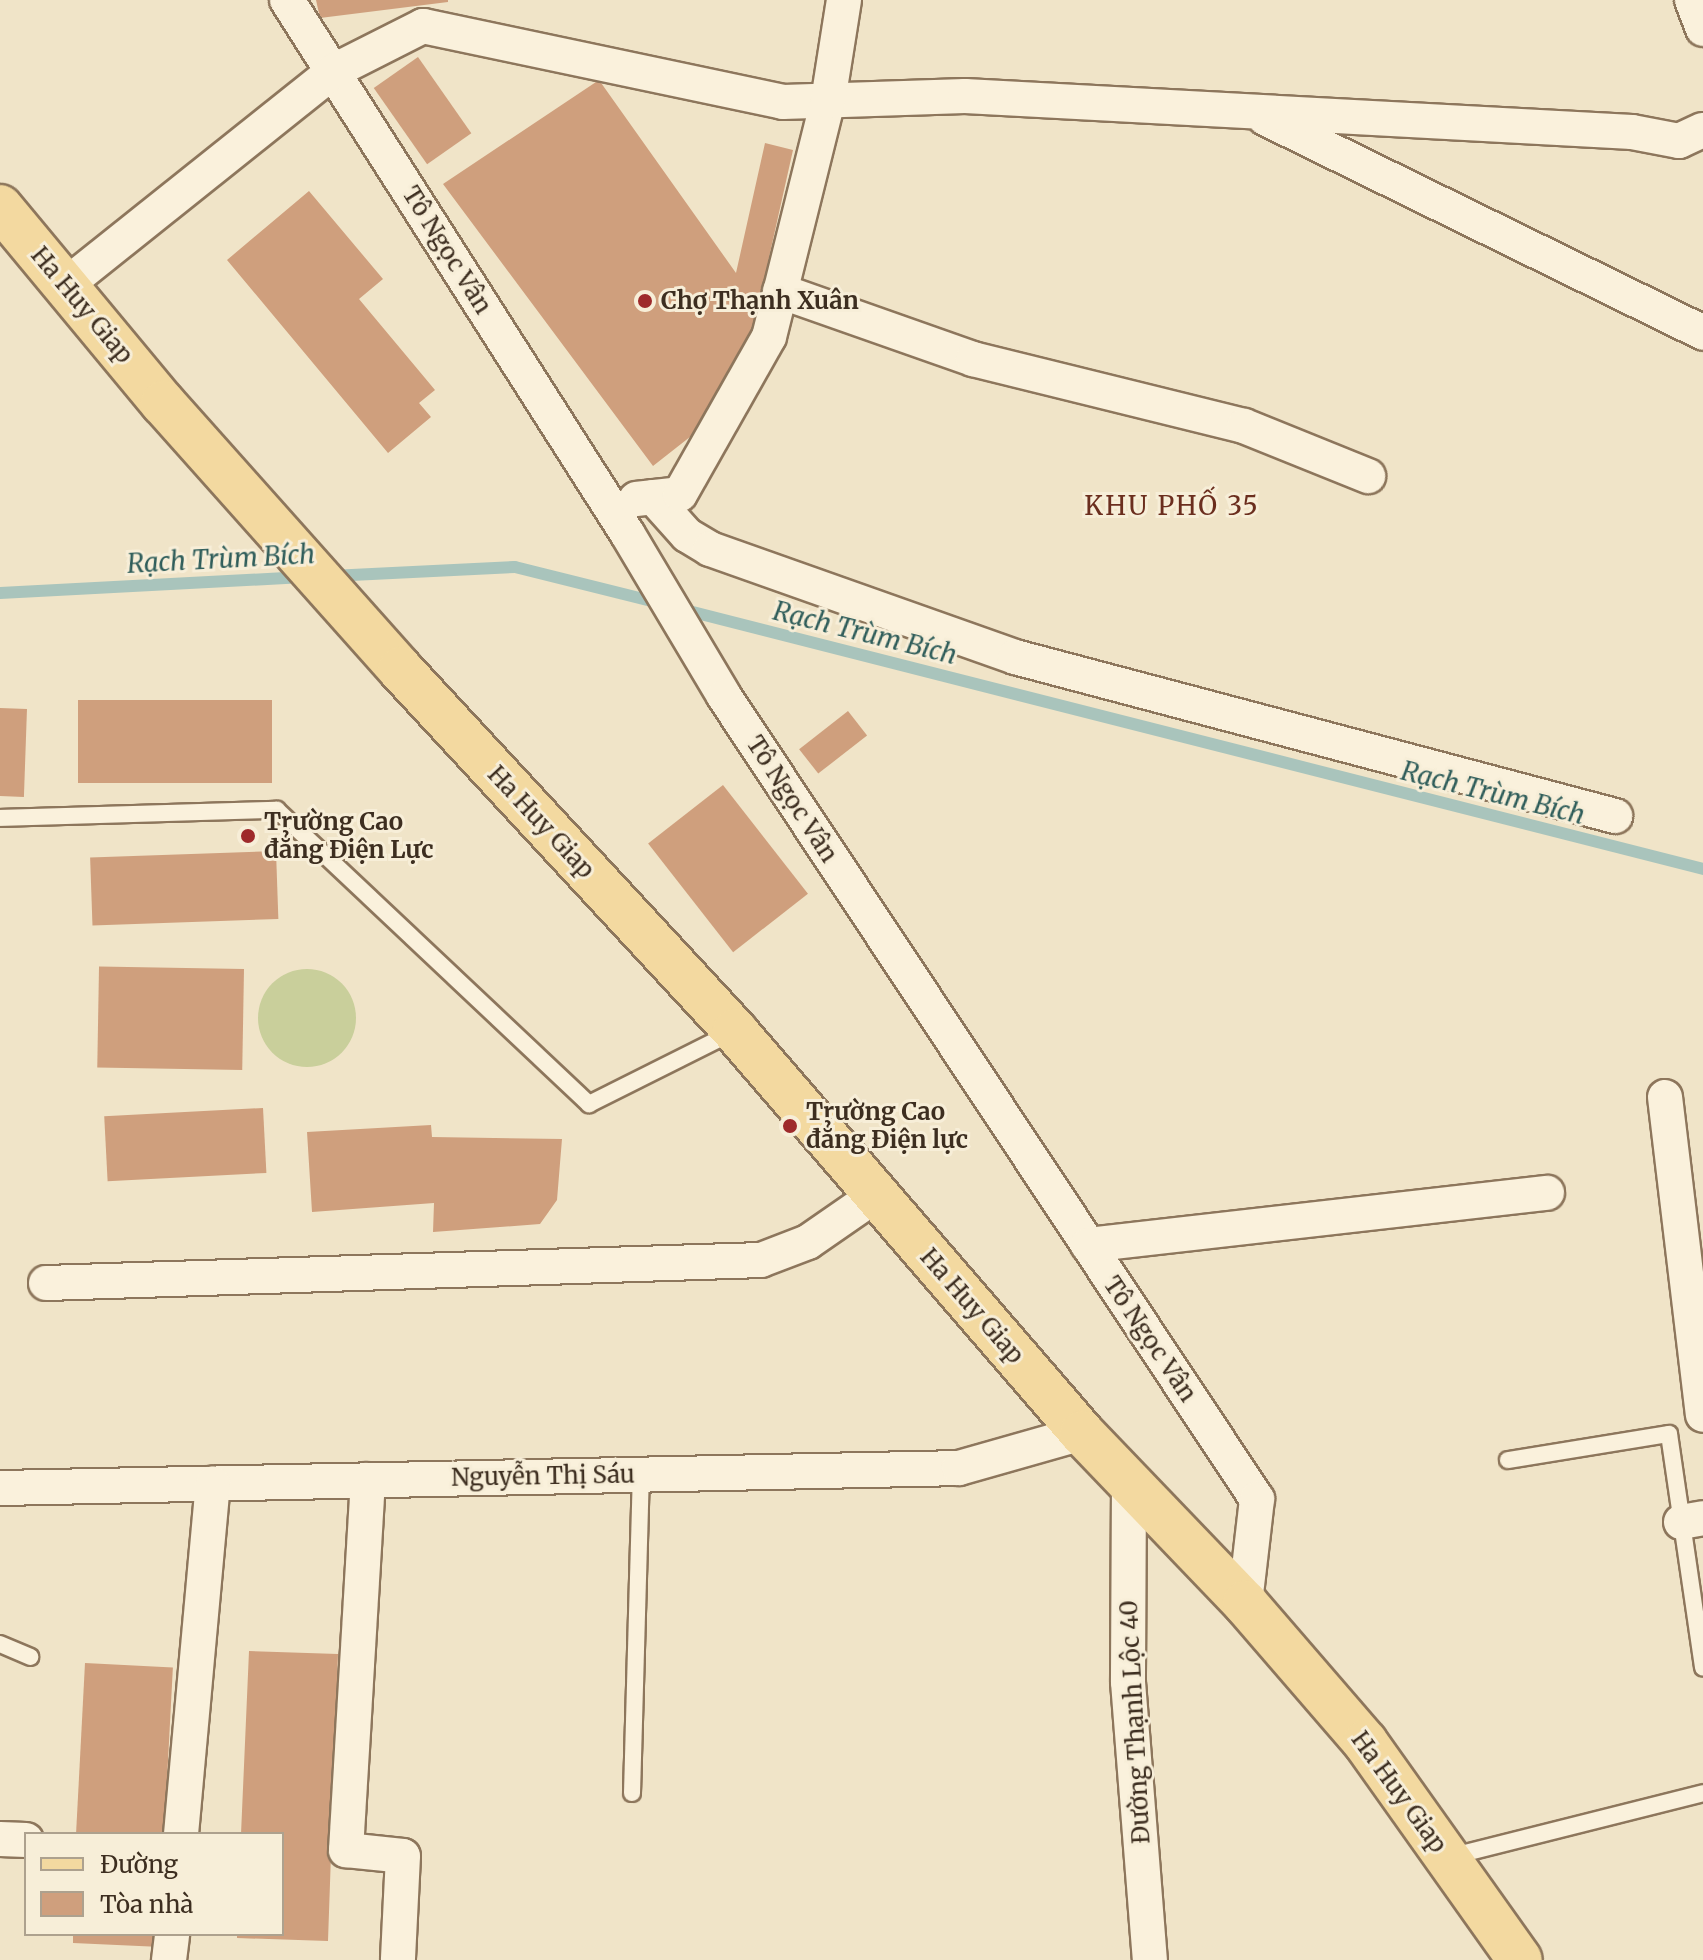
<!DOCTYPE html>
<meta charset="utf-8">
<style>
body{margin:0}
#map{position:relative;width:1703px;height:1960px;overflow:hidden;background:#f0e4c8;font-family:Merriweather,serif}
div>[style]{position:absolute}
.green>*{inset:0;background:#c9cf9b}
.round{border-radius:50%}
.stream>*{height:12px;margin:-6px;padding:0 6px;transform-origin:6px;border-radius:6px;background:#a9c4bc}
.building>*{inset:0;background:#cf9f7d;transform-origin:0 0}
.roads{filter:drop-shadow(2px 0 #8d765c) drop-shadow(-2px 0 #8d765c) drop-shadow(0 2px #8d765c) drop-shadow(0 -2px #8d765c)}
.service>*{height:16px;margin:-8px;padding:0 8px;transform-origin:8px;border-radius:8px;background:#faf1dc}
.minor>*{height:34px;margin:-17px;padding:0 17px;transform-origin:17px;border-radius:17px;background:#faf1dc}
.primary>*{height:44px;margin:-22px;padding:0 22px;transform-origin:22px;border-radius:22px;background:#f3d9a0}
.dots>*{width:22px;height:22px;translate:-50% -50%;box-sizing:border-box;border:4px solid #f7eed8;border-radius:50%}
span{translate:-50% -50%;white-space:nowrap;text-align:center;line-height:1.15;-webkit-text-stroke:6px #f7eed8;paint-order:stroke}
.street-label{font-size:24px;color:#3d2e20}
.poi-label{font-size:24px;color:#3d2e20;font-weight:700}
.left{translate:0 -50%;text-align:left}
.neighbourhood-label{font-size:26px;color:#6b2e1e;letter-spacing:2px}
.water-label{font-size:26px;color:#2f5d5a;font-style:italic}
.legend{position:absolute;left:24px;top:1832px;width:260px;height:104px;box-sizing:border-box;background:#f7eed8;border:2px solid #ada18e;margin:0;padding:10px 14px;list-style:none;font-size:24px;color:#3d2e20}
.legend li{display:flex;align-items:center;gap:16px;height:40px}
.legend b{width:40px;border:2px solid #ada18e}
</style>
<div id="map">
<div class="green">
<i class="round" style="left:258px;top:969px;width:98px;height:98px"></i>
</div>
<div class="stream">
<i style="left:331px;top:576px;width:184px;rotate:-2.8deg"></i>
<i style="left:515px;top:567px;width:153px;rotate:14deg"></i>
<i style="left:0;top:593px;width:304px;rotate:-3deg"></i>
<i style="left:681px;top:609px;width:1055px;rotate:14.27deg"></i>
</div>
<div class="building">
<i style="clip-path:polygon(316px 0,448px 0,448px 2px,320px 18px)"></i>
<i style="left:418px;top:57px;width:93px;height:54px;rotate:55deg"></i>
<i style="clip-path:polygon(599px 80px,736px 273px,765px 143px,793px 150px,753px 329px,709px 422px,653px 466px,443px 184px)"></i>
<i style="clip-path:polygon(309px 191px,383px 279px,359px 299px,435px 390px,419px 403px,431px 417px,388px 453px,227px 260px)"></i>
<i style="left:272px;top:700px;width:83px;height:194px;rotate:90deg"></i>
<i style="left:0;top:708px;width:27px;height:88px;rotate:2deg"></i>
<i style="left:848px;top:711px;width:31px;height:62px;rotate:52deg"></i>
<i style="left:723px;top:785px;width:138px;height:95px;rotate:52deg"></i>
<i style="left:276px;top:851px;width:68px;height:186px;rotate:88deg"></i>
<i style="left:244px;top:969px;width:101px;height:145px;rotate:91deg"></i>
<i style="left:263px;top:1108px;width:65px;height:159px;rotate:87deg"></i>
<i style="clip-path:polygon(431px 1125px,432px 1137px,562px 1139px,557px 1200px,540px 1224px,433px 1232px,434px 1203px,312px 1212px,307px 1132px)"></i>
<i style="clip-path:polygon(249px 1651px,338px 1654px,328px 1941px,237px 1938px,237px 1934px,282px 1934px,282px 1834px,241px 1834px)"></i>
<i style="left:85px;top:1663px;width:88px;height:171px;rotate:3deg"></i>
<i style="clip-path:polygon(73px 1934px,161px 1934px,161px 1947px,73px 1943px)"></i>
</div>
<div class="roads">
<div class="service">
<i style="left:0;top:818px;width:277px;rotate:-1.7deg"></i>
<i style="left:277px;top:810px;width:429px;rotate:43.3deg"></i>
<i style="left:589px;top:1104px;width:161px;rotate:-26.6deg"></i>
<i style="left:1508px;top:1460px;width:163px;rotate:-9.2deg"></i>
<i style="left:1669px;top:1434px;width:236px;rotate:81.7deg"></i>
<i style="left:0;top:1644px;width:33px;rotate:23deg"></i>
<i style="left:632px;top:1793px;width:319px;rotate:-88.4deg"></i>
<i style="left:1449px;top:1857px;width:262px;rotate:-14.1deg"></i>
</div>
<div class="minor">
<i style="left:287px;top:0;width:632px;rotate:57.47deg"></i>
<i style="left:627px;top:533px;width:190px;rotate:59.2deg"></i>
<i style="left:724px;top:696px;width:964px;rotate:56.43deg"></i>
<i style="left:1257px;top:1499px;width:105px;rotate:96.6deg"></i>
<i style="left:1692px;top:0;width:31px;rotate:69deg"></i>
<i style="left:1265px;top:118px;width:488px;rotate:26.1deg"></i>
<i style="left:67px;top:284px;width:342px;rotate:-38.6deg"></i>
<i style="left:334px;top:71px;width:100px;rotate:-26.8deg"></i>
<i style="left:423px;top:26px;width:368px;rotate:11.9deg"></i>
<i style="left:783px;top:102px;width:182px;rotate:-1.9deg"></i>
<i style="left:965px;top:96px;width:668px;rotate:3.09deg"></i>
<i style="left:1632px;top:132px;width:48px;rotate:10.8deg"></i>
<i style="left:1679px;top:141px;width:26px;rotate:-25deg"></i>
<i style="left:780px;top:291px;width:205px;rotate:19.4deg"></i>
<i style="left:973px;top:359px;width:279px;rotate:13.9deg"></i>
<i style="left:1244px;top:426px;width:134px;rotate:22deg"></i>
<i style="left:653px;top:497px;width:51px;rotate:48.2deg"></i>
<i style="left:687px;top:535px;width:27px;rotate:31deg"></i>
<i style="left:710px;top:549px;width:324px;rotate:19.5deg"></i>
<i style="left:1015px;top:657px;width:621px;rotate:14.84deg"></i>
<i style="left:636px;top:499px;width:44px;rotate:-6.5deg"></i>
<i style="left:680px;top:494px;width:180px;rotate:-60.5deg"></i>
<i style="left:769px;top:337px;width:243px;rotate:-76deg"></i>
<i style="left:828px;top:101px;width:102px;rotate:-81deg"></i>
<i style="left:1665px;top:1097px;width:320px;rotate:83.2deg"></i>
<i style="left:1088px;top:1245px;width:462px;rotate:-6.5deg"></i>
<i style="left:46px;top:1283px;width:715px;rotate:-1.84deg"></i>
<i style="left:761px;top:1260px;width:50px;rotate:-21deg"></i>
<i style="left:808px;top:1242px;width:83px;rotate:-34.7deg"></i>
<i style="left:368px;top:1480px;width:371px;rotate:93.4deg"></i>
<i style="left:346px;top:1850px;width:57px;rotate:6deg"></i>
<i style="left:403px;top:1856px;width:104px;rotate:92.8deg"></i>
<i style="left:1129px;top:1483px;width:199px;rotate:90.3deg"></i>
<i style="left:1128px;top:1682px;width:279px;rotate:85.5deg"></i>
<i style="left:0;top:1488px;width:959px;rotate:-1.19deg"></i>
<i style="left:959px;top:1468px;width:128px;rotate:-15.9deg"></i>
<i style="left:1681px;top:1522px;width:22px;rotate:-10deg"></i>
<i style="left:181px;top:1834px;width:352px;rotate:-84.8deg"></i>
<i style="left:0;top:1839px;width:26px;rotate:2deg"></i>
<i style="left:169px;top:1960px;width:26px;rotate:-83deg"></i>
</div>
<div class="primary">
<i style="left:0;top:207px;width:255px;rotate:50.3deg"></i>
<i style="left:163px;top:403px;width:356px;rotate:48.3deg"></i>
<i style="left:400px;top:669px;width:493px;rotate:47.2deg"></i>
<i style="left:735px;top:1031px;width:531px;rotate:49.2deg"></i>
<i style="left:1082px;top:1433px;width:236px;rotate:46.2deg"></i>
<i style="left:1245px;top:1603px;width:184px;rotate:49.2deg"></i>
<i style="left:1365px;top:1742px;width:267px;rotate:54.6deg"></i>
</div>
</div>
<div class="dots">
<i style="left:645px;top:301px;background:#9e2a2b"></i>
<i style="left:248px;top:836px;background:#9e2a2b"></i>
<i style="left:790px;top:1126px;background:#9e2a2b"></i>
</div>
<div class="street-label">
<span style="left:447px;top:250px;rotate:58deg">Tô Ngọc Vân</span>
<span style="left:82px;top:305px;rotate:50deg">Ha Huy Giap</span>
<span style="left:792px;top:799px;rotate:57deg">Tô Ngọc Vân</span>
<span style="left:541px;top:822px;rotate:47deg">Ha Huy Giap</span>
<span style="left:972px;top:1306px;rotate:49deg">Ha Huy Giap</span>
<span style="left:1150px;top:1339px;rotate:56deg">Tô Ngọc Vân</span>
<span style="left:543px;top:1476px;rotate:-1deg">Nguyễn Thị Sáu</span>
<span style="left:1135px;top:1722px;rotate:-93deg">Đường Thạnh Lộc 40</span>
<span style="left:1399px;top:1792px;rotate:54deg">Ha Huy Giap</span>
</div>
<div class="poi-label">
<span class="left" style="left:661px;top:301px">Chợ Thạnh Xuân</span>
<span class="left" style="left:264px;top:836px">Trường Cao<br>đẳng Điện Lực</span>
<span class="left" style="left:806px;top:1126px">Trường Cao<br>đẳng Điện lực</span>
</div>
<div class="neighbourhood-label">
<span style="left:1172px;top:506px">KHU PHỐ 35</span>
</div>
<div class="water-label">
<span style="left:221px;top:559px;rotate:-3deg">Rạch Trùm Bích</span>
<span style="left:865px;top:633px;rotate:14deg">Rạch Trùm Bích</span>
<span style="left:1493px;top:793px;rotate:14deg">Rạch Trùm Bích</span>
</div>
<ul class="legend">
<li><b style="height:10px;background:#f3d9a0"></b>Đường</li>
<li><b style="height:22px;background:#cf9f7d"></b>Tòa nhà</li>
</ul>
</div>
